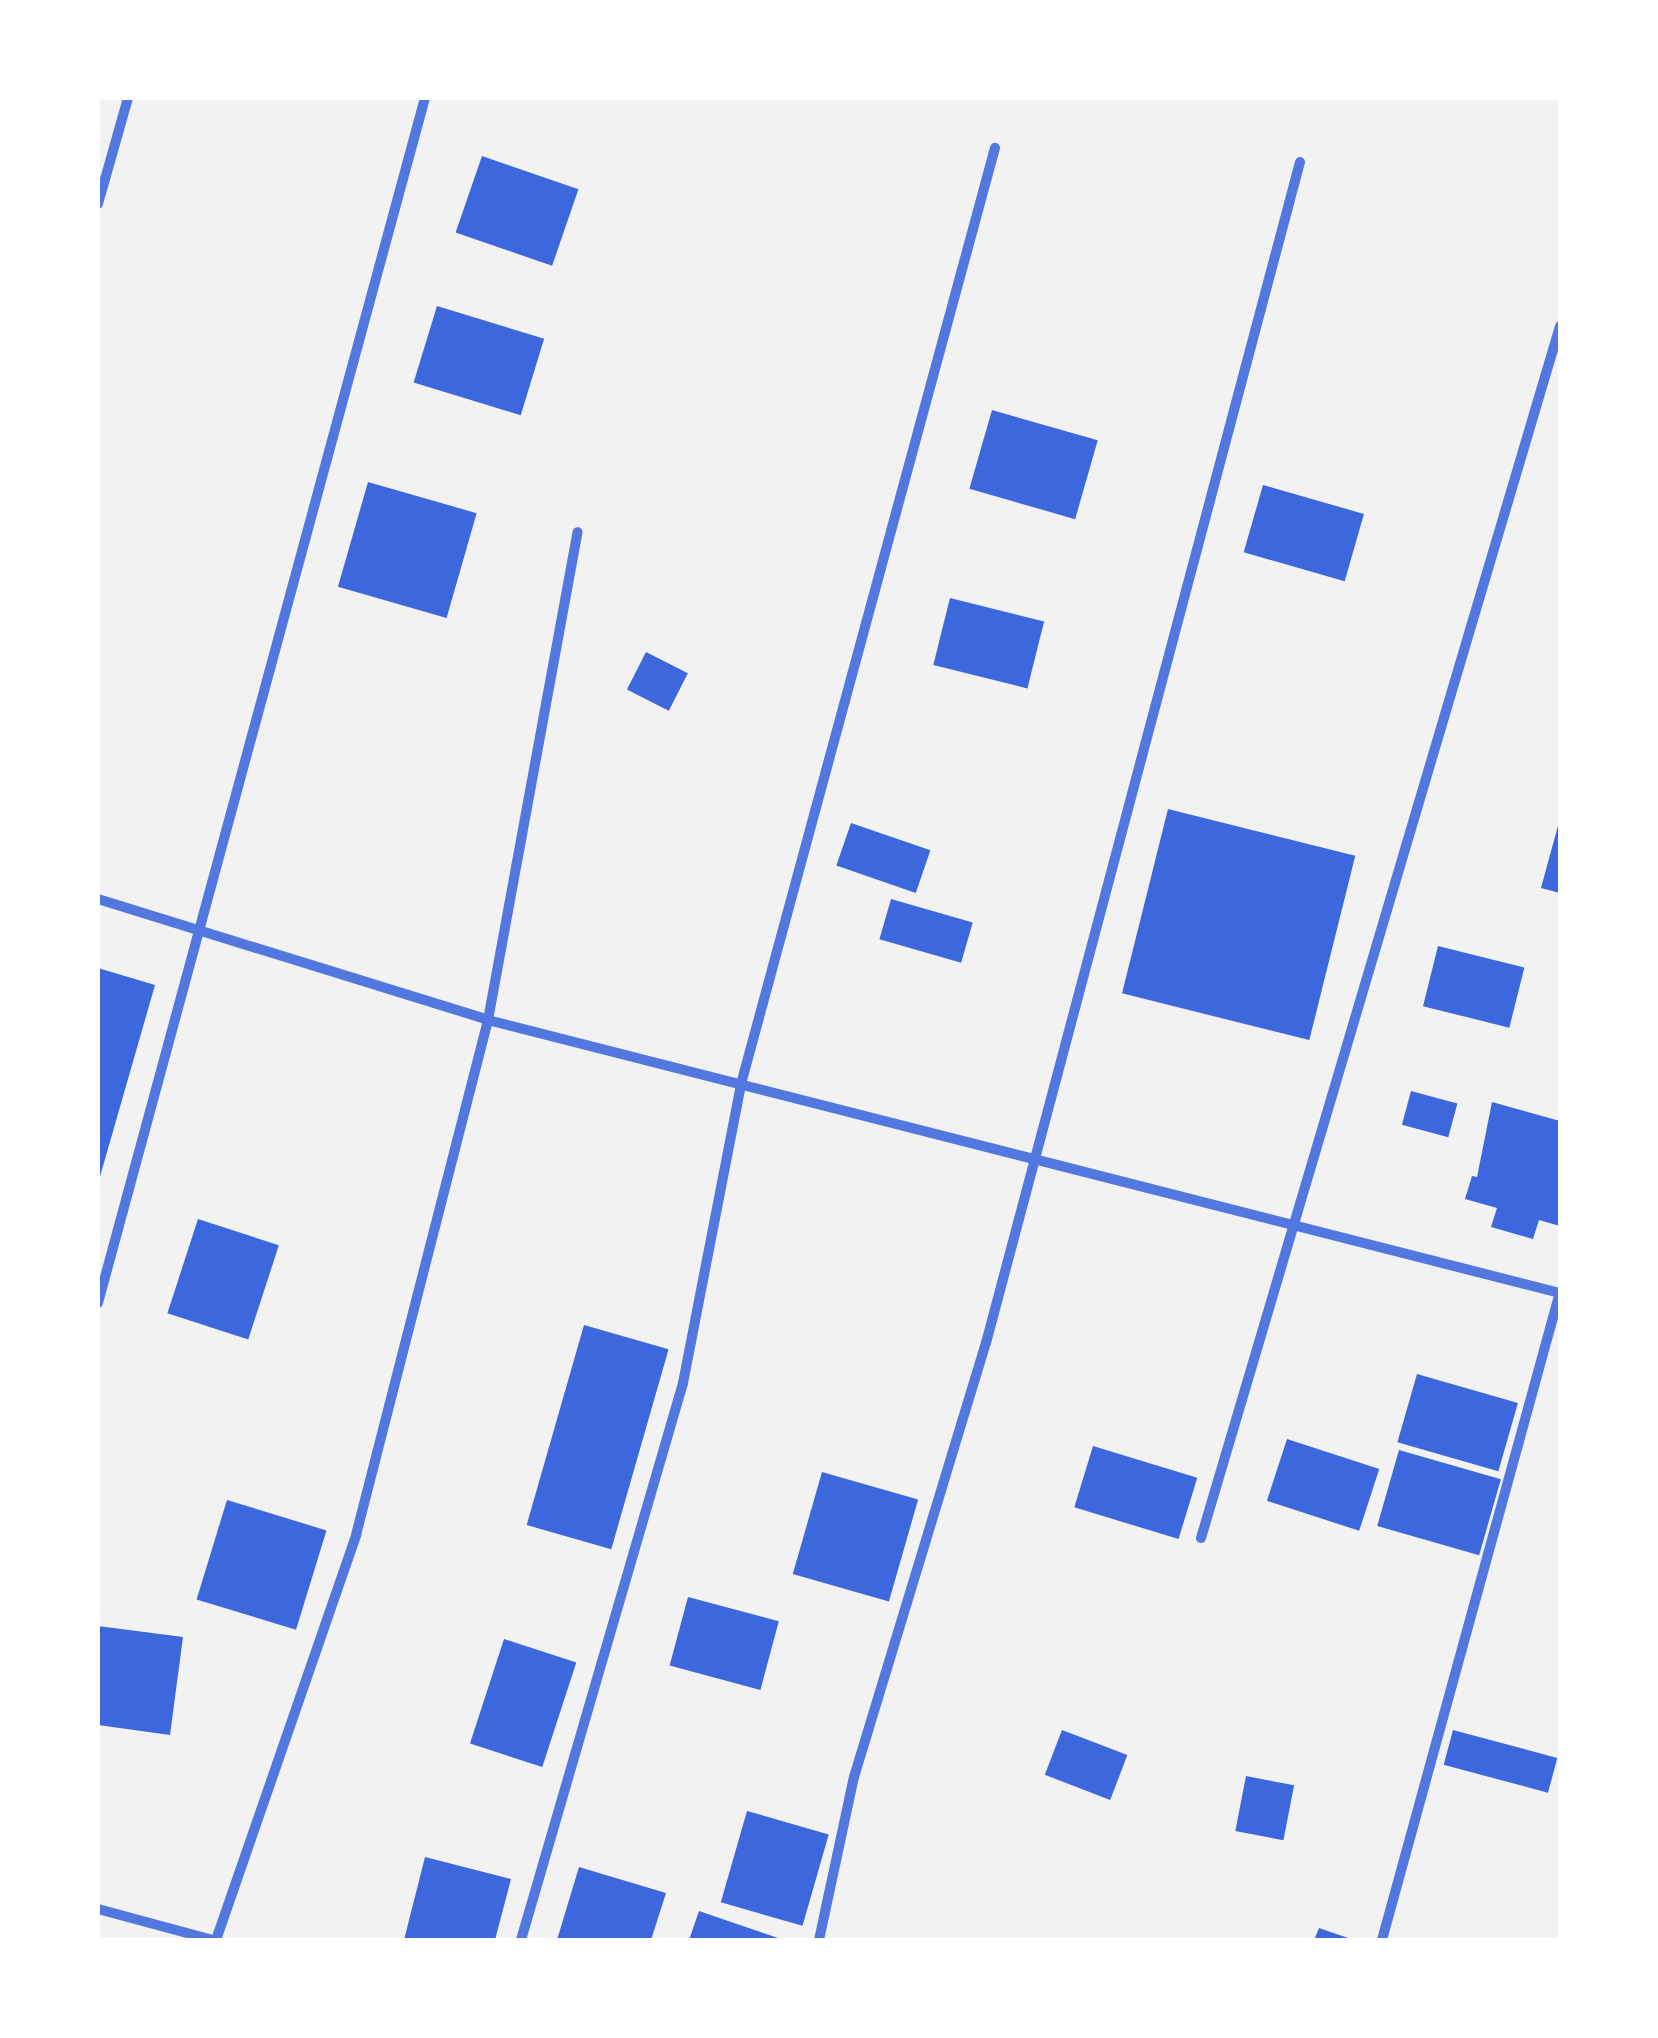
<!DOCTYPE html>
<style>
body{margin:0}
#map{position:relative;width:1658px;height:2038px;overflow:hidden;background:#f2f2f2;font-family:Rubik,sans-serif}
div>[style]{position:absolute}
.building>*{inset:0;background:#3d67dc;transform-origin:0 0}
.minor>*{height:10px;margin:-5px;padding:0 5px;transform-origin:5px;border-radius:5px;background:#5277de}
span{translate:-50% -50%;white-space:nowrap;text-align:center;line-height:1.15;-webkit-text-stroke:10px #fff;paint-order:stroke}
.frame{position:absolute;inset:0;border:100px solid #fff;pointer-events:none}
</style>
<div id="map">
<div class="building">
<i style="left:482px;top:156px;width:102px;height:81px;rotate:19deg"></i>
<i style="left:437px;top:306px;width:112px;height:80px;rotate:17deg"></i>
<i style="left:992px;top:410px;width:110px;height:82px;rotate:16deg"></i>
<i style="left:368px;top:482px;width:113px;height:109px;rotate:16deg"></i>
<i style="left:1263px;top:485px;width:105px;height:70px;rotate:16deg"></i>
<i style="left:950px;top:598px;width:97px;height:69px;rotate:14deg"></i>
<i style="left:646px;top:652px;width:47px;height:42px;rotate:27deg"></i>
<i style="left:1168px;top:809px;width:193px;height:190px;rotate:14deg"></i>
<i style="clip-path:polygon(1559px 822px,1560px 823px,1560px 893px,1541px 888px)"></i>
<i style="left:851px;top:823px;width:84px;height:45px;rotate:19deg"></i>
<i style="left:891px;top:899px;width:85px;height:42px;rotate:16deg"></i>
<i style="left:1438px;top:946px;width:89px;height:62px;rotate:14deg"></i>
<i style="clip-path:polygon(98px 968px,155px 985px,99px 1180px,98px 1180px)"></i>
<i style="left:1411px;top:1091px;width:48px;height:35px;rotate:15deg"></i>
<i style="clip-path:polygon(1492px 1102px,1560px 1121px,1560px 1226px,1539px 1220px,1533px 1239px,1491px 1227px,1497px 1208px,1465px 1199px,1472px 1176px,1477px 1177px)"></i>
<i style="left:198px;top:1219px;width:85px;height:99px;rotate:18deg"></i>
<i style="left:584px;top:1325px;width:88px;height:208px;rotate:16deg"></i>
<i style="left:1417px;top:1374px;width:105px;height:71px;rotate:16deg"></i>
<i style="left:1287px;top:1439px;width:97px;height:65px;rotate:18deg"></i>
<i style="left:1093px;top:1446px;width:109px;height:64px;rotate:17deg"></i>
<i style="left:1399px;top:1450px;width:106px;height:79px;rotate:16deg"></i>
<i style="left:822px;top:1472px;width:100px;height:106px;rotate:16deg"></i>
<i style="left:227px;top:1500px;width:104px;height:104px;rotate:17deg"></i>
<i style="left:688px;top:1597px;width:94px;height:71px;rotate:15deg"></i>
<i style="clip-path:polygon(98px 1626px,183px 1637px,170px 1735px,98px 1725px)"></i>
<i style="left:504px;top:1639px;width:76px;height:110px;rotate:18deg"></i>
<i style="left:1062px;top:1730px;width:70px;height:48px;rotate:21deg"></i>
<i style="left:1453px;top:1730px;width:108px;height:36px;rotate:15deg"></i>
<i style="left:1246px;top:1776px;width:49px;height:56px;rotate:11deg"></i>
<i style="left:747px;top:1811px;width:85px;height:95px;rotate:16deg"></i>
<i style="clip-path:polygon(425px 1857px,511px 1879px,495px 1940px,404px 1940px)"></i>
<i style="clip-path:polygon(579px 1867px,666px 1893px,651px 1940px,557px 1940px)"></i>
<i style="clip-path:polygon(699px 1911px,784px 1940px,689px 1940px)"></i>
<i style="clip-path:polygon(1319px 1928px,1354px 1940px,1314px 1940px)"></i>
</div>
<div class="minor">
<i style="left:98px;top:204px;width:110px;rotate:-74.2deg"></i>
<i style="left:98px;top:899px;width:408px;rotate:17.2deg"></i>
<i style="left:488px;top:1020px;width:1106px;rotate:14.29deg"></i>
<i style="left:98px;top:1303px;width:1249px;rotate:-74.82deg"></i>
<i style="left:1201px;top:1538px;width:1264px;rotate:-73.5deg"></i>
<i style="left:98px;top:1909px;width:119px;rotate:15.1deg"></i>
<i style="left:216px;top:1940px;width:429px;rotate:-70.9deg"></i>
<i style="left:356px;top:1535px;width:532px;rotate:-75.62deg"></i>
<i style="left:488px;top:1020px;width:496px;rotate:-79.6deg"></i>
<i style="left:521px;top:1940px;width:580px;rotate:-73.78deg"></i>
<i style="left:683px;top:1383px;width:305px;rotate:-79deg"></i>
<i style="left:741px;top:1084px;width:970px;rotate:-74.82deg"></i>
<i style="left:819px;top:1940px;width:167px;rotate:-77.9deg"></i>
<i style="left:854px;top:1777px;width:454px;rotate:-73.1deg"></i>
<i style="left:986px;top:1343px;width:1222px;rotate:-75.11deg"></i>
<i style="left:1382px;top:1940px;width:672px;rotate:-74.64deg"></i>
</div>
<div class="frame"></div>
</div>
